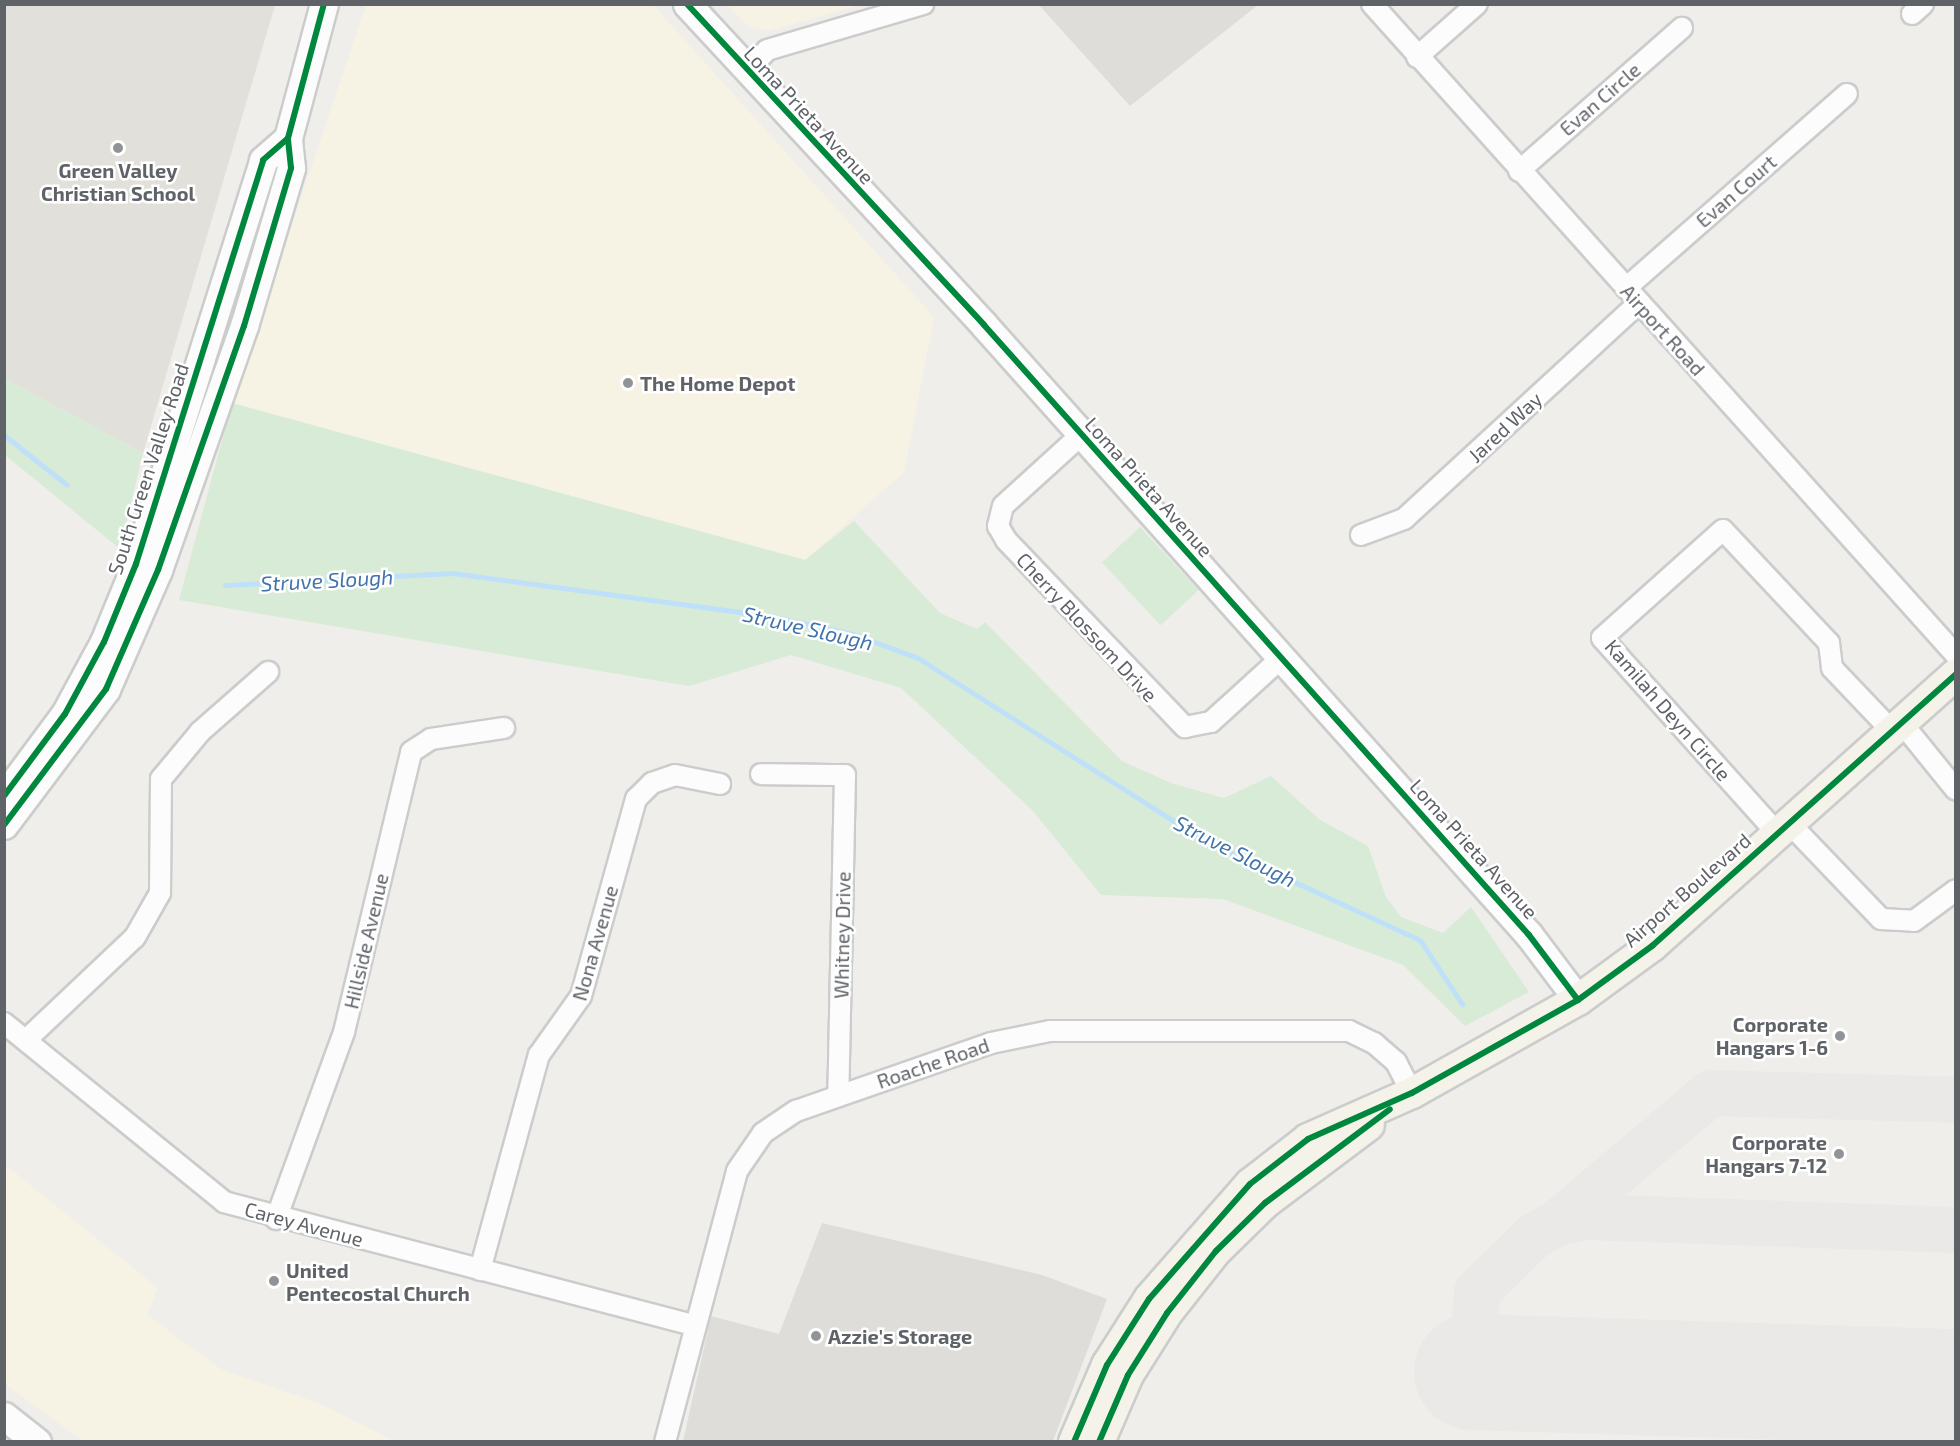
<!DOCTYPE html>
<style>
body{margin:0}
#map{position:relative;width:1960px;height:1446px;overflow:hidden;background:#efeeea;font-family:"Exo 2",sans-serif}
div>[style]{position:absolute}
.commercial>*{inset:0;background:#f7f3e4}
.industrial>*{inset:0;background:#dfddda}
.education>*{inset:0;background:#e2e0da}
.green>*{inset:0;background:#d8ebd6;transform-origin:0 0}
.stream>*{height:5px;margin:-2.5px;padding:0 2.5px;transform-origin:2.5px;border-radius:2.5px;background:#bfe0f9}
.taxiway>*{height:46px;margin:-23px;padding:0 23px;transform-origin:23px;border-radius:23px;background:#eae9e7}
.runway>*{height:116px;margin:-58px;padding:0 58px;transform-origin:58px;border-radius:58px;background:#eae9e7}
.roads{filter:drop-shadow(2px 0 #cbcccc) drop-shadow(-2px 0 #cbcccc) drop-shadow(0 2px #cbcccc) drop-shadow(0 -2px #cbcccc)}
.street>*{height:20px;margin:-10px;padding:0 10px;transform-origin:10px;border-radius:10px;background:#fdfcfc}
.secondary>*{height:27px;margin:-13.5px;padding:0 13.5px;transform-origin:13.5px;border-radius:13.5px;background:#fdfcfc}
.primary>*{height:30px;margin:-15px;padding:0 15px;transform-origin:15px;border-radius:15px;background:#f4f2e9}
.cycleway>*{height:6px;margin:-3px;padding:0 3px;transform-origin:3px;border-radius:3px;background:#00873e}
.dots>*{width:16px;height:16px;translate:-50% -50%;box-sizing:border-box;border:3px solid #fff;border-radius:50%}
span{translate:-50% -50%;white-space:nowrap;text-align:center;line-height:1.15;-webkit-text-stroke:5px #fff;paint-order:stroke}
.street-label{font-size:20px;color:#5f6368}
.poi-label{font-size:20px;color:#5f6368;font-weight:700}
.left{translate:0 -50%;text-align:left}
.right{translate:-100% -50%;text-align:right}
.water-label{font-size:21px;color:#4174aa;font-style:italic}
.frame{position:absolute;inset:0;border:6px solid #5f6368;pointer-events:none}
</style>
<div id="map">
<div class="commercial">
<i style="clip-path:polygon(366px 5px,653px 5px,934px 317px,904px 472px,805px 560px,232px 403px)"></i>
<i style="clip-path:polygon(727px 5px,860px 5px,768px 31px,749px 27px)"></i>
<i style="clip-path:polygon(4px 1164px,158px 1288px,147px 1315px,222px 1370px,318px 1403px,394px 1441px,83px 1441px,5px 1384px)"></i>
</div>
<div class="industrial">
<i style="clip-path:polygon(1039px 5px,1258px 5px,1130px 106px)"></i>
<i style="clip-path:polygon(822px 1223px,1042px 1275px,1107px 1299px,1053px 1441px,683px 1441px,711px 1316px,779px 1334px)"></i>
</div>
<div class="education">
<i style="clip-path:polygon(4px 5px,275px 5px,143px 453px,5px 379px)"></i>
</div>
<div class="green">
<i style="clip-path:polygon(5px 379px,143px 453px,120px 549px,5px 455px)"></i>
<i style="clip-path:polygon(232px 403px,805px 560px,854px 521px,940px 613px,977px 629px,985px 622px,1122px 761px,1171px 783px,1224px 798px,1271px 776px,1320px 820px,1368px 846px,1386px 897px,1401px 917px,1443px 933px,1471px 907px,1529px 992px,1465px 1026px,1403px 965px,1223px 899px,1101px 895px,1033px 811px,901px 688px,791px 655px,689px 686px,179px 600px)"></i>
<i style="left:1140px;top:527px;width:86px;height:52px;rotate:47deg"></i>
</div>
<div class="stream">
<i style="left:4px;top:435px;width:80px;rotate:38.4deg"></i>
<i style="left:225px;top:585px;width:227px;rotate:-3deg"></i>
<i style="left:452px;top:573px;width:322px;rotate:7.7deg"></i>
<i style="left:771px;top:616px;width:84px;rotate:12.4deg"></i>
<i style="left:853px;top:634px;width:69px;rotate:20.3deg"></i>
<i style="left:918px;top:658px;width:337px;rotate:32.5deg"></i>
<i style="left:1202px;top:839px;width:240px;rotate:24.9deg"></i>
<i style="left:1420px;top:940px;width:77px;rotate:56.7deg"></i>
</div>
<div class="taxiway">
<i style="left:1557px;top:1223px;width:202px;rotate:-40.2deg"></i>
<i style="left:1711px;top:1093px;width:245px;rotate:1.6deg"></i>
<i style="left:1472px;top:1372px;width:80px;rotate:-86.4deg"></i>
<i style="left:1477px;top:1292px;width:80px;rotate:-44.5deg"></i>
<i style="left:1534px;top:1236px;width:26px;rotate:-29deg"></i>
<i style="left:1557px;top:1223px;width:30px;rotate:-12deg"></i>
<i style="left:1586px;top:1217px;width:370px;rotate:2deg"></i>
</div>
<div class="runway">
<i style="left:1472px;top:1372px;width:484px;rotate:1.8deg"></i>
</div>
<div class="roads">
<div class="street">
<i style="left:1372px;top:4px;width:875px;rotate:48.11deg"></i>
<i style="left:1912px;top:14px;width:15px;rotate:-42deg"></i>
<i style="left:1417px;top:57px;width:80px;rotate:-41.5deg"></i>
<i style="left:746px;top:72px;width:30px;rotate:-46deg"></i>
<i style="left:767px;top:50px;width:163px;rotate:-16.4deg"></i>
<i style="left:1519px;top:171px;width:217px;rotate:-41.3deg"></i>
<i style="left:1626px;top:288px;width:294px;rotate:-41.3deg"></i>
<i style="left:1081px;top:435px;width:105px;rotate:137.7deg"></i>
<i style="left:1003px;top:506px;width:21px;rotate:104deg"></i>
<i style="left:998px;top:526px;width:16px;rotate:60deg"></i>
<i style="left:1006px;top:540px;width:259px;rotate:46.3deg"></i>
<i style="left:1185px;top:727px;width:26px;rotate:-11deg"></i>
<i style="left:1211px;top:722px;width:93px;rotate:-42.4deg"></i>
<i style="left:1361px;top:535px;width:46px;rotate:-20.4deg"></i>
<i style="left:1404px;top:519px;width:319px;rotate:-42.6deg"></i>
<i style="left:1901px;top:722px;width:87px;rotate:51deg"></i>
<i style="left:761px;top:774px;width:84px;rotate:0.7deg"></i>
<i style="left:845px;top:775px;width:321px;rotate:91.2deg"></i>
<i style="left:1789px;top:823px;width:133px;rotate:46.2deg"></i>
<i style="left:1881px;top:919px;width:33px;rotate:3deg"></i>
<i style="left:1914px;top:921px;width:52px;rotate:-36.4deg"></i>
<i style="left:1777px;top:833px;width:262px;rotate:-131.9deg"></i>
<i style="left:1602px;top:638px;width:162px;rotate:-41.8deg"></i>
<i style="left:1723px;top:530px;width:155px;rotate:46.8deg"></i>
<i style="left:1829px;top:643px;width:25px;rotate:83deg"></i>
<i style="left:1832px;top:668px;width:87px;rotate:46.4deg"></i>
<i style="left:4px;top:1023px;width:284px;rotate:39.1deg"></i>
<i style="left:224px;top:1202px;width:486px;rotate:14.7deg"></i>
<i style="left:26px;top:1040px;width:150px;rotate:-43.4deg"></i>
<i style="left:135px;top:937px;width:51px;rotate:-60.4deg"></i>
<i style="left:160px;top:893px;width:114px;rotate:-89.5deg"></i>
<i style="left:161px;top:779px;width:61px;rotate:-50.3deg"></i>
<i style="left:200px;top:732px;width:91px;rotate:-41.4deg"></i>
<i style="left:276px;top:1219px;width:199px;rotate:-70deg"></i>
<i style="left:344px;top:1032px;width:288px;rotate:-76.5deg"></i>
<i style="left:411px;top:752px;width:24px;rotate:-33deg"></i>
<i style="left:431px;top:739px;width:74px;rotate:-8.6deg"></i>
<i style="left:480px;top:1270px;width:223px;rotate:-74.7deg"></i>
<i style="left:539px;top:1055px;width:72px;rotate:-54.6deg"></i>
<i style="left:581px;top:996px;width:205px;rotate:-74.4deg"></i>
<i style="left:636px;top:799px;width:23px;rotate:-45deg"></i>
<i style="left:652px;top:783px;width:24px;rotate:-19deg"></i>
<i style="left:675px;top:775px;width:46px;rotate:11.3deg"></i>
<i style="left:665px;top:1442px;width:280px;rotate:-75.1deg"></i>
<i style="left:737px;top:1171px;width:46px;rotate:-55.6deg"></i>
<i style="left:763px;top:1133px;width:40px;rotate:-34deg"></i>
<i style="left:796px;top:1111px;width:207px;rotate:-19.2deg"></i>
<i style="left:991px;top:1043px;width:60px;rotate:-11.5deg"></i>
<i style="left:1050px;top:1031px;width:299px"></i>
<i style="left:1349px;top:1031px;width:28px;rotate:26deg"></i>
<i style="left:1374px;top:1043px;width:29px;rotate:41deg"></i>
<i style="left:1396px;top:1062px;width:35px;rotate:63deg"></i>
</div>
<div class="secondary">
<i style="left:687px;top:4px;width:437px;rotate:47.2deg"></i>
<i style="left:984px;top:325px;width:818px;rotate:48.22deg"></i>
<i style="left:1529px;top:935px;width:81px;rotate:53deg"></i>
<i style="left:4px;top:796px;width:102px;rotate:-53.4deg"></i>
<i style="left:65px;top:714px;width:82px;rotate:-61.6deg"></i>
<i style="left:104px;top:642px;width:84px;rotate:-67.7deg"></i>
<i style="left:136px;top:564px;width:423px;rotate:-72.5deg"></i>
<i style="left:263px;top:160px;width:33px;rotate:-41deg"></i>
<i style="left:4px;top:825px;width:170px;rotate:-53.1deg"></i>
<i style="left:106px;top:689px;width:130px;rotate:-66.4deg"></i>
<i style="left:158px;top:570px;width:259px;rotate:-70.6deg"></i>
<i style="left:244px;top:326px;width:165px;rotate:-73.4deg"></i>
<i style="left:291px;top:168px;width:30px;rotate:-96deg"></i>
<i style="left:288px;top:138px;width:139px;rotate:-75deg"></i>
<i style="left:4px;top:1416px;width:42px;rotate:38.2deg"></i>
</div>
<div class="primary">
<i style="left:1074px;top:1442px;width:84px;rotate:-66.8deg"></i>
<i style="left:1107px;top:1365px;width:78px;rotate:-57.5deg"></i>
<i style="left:1149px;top:1299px;width:153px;rotate:-48.7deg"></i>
<i style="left:1250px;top:1184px;width:73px;rotate:-37.8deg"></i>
<i style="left:1308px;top:1139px;width:114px;rotate:-23.9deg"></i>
<i style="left:1412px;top:1093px;width:190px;rotate:-29.3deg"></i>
<i style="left:1578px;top:1000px;width:92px;rotate:-36.1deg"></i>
<i style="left:1652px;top:946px;width:408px;rotate:-41.8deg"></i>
<i style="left:1099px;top:1442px;width:73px;rotate:-66.6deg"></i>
<i style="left:1128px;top:1375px;width:73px;rotate:-57.8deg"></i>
<i style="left:1167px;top:1313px;width:79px;rotate:-51.7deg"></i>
<i style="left:1216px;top:1251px;width:69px;rotate:-44.4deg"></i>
<i style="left:1265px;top:1203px;width:130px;rotate:-36.9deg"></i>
</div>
</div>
<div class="cycleway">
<i style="left:687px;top:4px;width:437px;rotate:47.2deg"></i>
<i style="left:984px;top:325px;width:818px;rotate:48.22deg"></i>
<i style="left:1529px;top:935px;width:81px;rotate:53deg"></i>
<i style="left:4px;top:796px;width:102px;rotate:-53.4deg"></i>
<i style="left:65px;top:714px;width:82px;rotate:-61.6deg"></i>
<i style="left:104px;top:642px;width:84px;rotate:-67.7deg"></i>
<i style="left:136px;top:564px;width:423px;rotate:-72.5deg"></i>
<i style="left:263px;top:160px;width:33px;rotate:-41deg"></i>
<i style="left:4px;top:825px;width:170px;rotate:-53.1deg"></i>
<i style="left:106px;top:689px;width:130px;rotate:-66.4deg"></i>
<i style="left:158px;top:570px;width:259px;rotate:-70.6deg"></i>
<i style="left:244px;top:326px;width:165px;rotate:-73.4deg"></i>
<i style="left:291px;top:168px;width:30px;rotate:-96deg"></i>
<i style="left:288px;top:138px;width:139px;rotate:-75deg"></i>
<i style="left:1074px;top:1442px;width:84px;rotate:-66.8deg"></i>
<i style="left:1107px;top:1365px;width:78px;rotate:-57.5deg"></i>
<i style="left:1149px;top:1299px;width:153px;rotate:-48.7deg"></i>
<i style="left:1250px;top:1184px;width:73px;rotate:-37.8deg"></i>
<i style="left:1308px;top:1139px;width:114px;rotate:-23.9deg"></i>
<i style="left:1412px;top:1093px;width:190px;rotate:-29.3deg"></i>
<i style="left:1578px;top:1000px;width:92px;rotate:-36.1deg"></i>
<i style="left:1652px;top:946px;width:408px;rotate:-41.8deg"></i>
<i style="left:1099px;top:1442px;width:73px;rotate:-66.6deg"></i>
<i style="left:1128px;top:1375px;width:73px;rotate:-57.8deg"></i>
<i style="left:1167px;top:1313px;width:79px;rotate:-51.7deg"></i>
<i style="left:1216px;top:1251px;width:69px;rotate:-44.4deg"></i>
<i style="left:1265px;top:1203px;width:156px;rotate:-36.9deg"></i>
</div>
<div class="dots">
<i style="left:118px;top:148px;background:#919496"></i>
<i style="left:628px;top:383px;background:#919496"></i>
<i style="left:1840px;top:1036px;background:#919496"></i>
<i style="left:1839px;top:1154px;background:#919496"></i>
<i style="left:274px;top:1281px;background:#919496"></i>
<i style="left:816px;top:1336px;background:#919496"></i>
</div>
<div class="street-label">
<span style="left:1600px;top:99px;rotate:-41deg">Evan Circle</span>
<span style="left:809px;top:115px;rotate:47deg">Loma Prieta Avenue</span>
<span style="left:1736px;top:191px;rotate:-41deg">Evan Court</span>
<span style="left:1663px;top:330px;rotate:48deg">Airport Road</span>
<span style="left:1505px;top:427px;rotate:-43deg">Jared Way</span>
<span style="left:148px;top:469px;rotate:-72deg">South Green Valley Road</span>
<span style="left:1149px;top:487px;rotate:48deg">Loma Prieta Avenue</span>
<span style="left:1087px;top:627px;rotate:47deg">Cherry Blossom Drive</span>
<span style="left:1668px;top:710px;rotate:49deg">Kamilah Deyn Circle</span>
<span style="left:1474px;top:849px;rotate:48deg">Loma Prieta Avenue</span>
<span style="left:1687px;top:890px;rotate:-41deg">Airport Boulevard</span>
<span style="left:842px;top:935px;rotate:-89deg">Whitney Drive</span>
<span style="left:366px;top:941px;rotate:-77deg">Hillside Avenue</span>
<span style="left:595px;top:943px;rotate:-74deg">Nona Avenue</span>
<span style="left:933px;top:1063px;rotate:-19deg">Roache Road</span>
<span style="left:304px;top:1224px;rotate:15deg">Carey Avenue</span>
</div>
<div class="poi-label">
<span style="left:118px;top:182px">Green Valley<br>Christian School</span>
<span class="left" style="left:640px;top:383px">The Home Depot</span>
<span class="right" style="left:1828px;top:1036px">Corporate<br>Hangars 1-6</span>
<span class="right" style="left:1827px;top:1154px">Corporate<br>Hangars 7-12</span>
<span class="left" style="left:286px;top:1282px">United<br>Pentecostal Church</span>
<span class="left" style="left:828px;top:1336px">Azzie's Storage</span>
</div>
<div class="water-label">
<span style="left:327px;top:580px;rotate:-3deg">Struve Slough</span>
<span style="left:808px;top:628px;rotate:13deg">Struve Slough</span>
<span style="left:1235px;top:851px;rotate:27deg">Struve Slough</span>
</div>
<div class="frame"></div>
</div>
